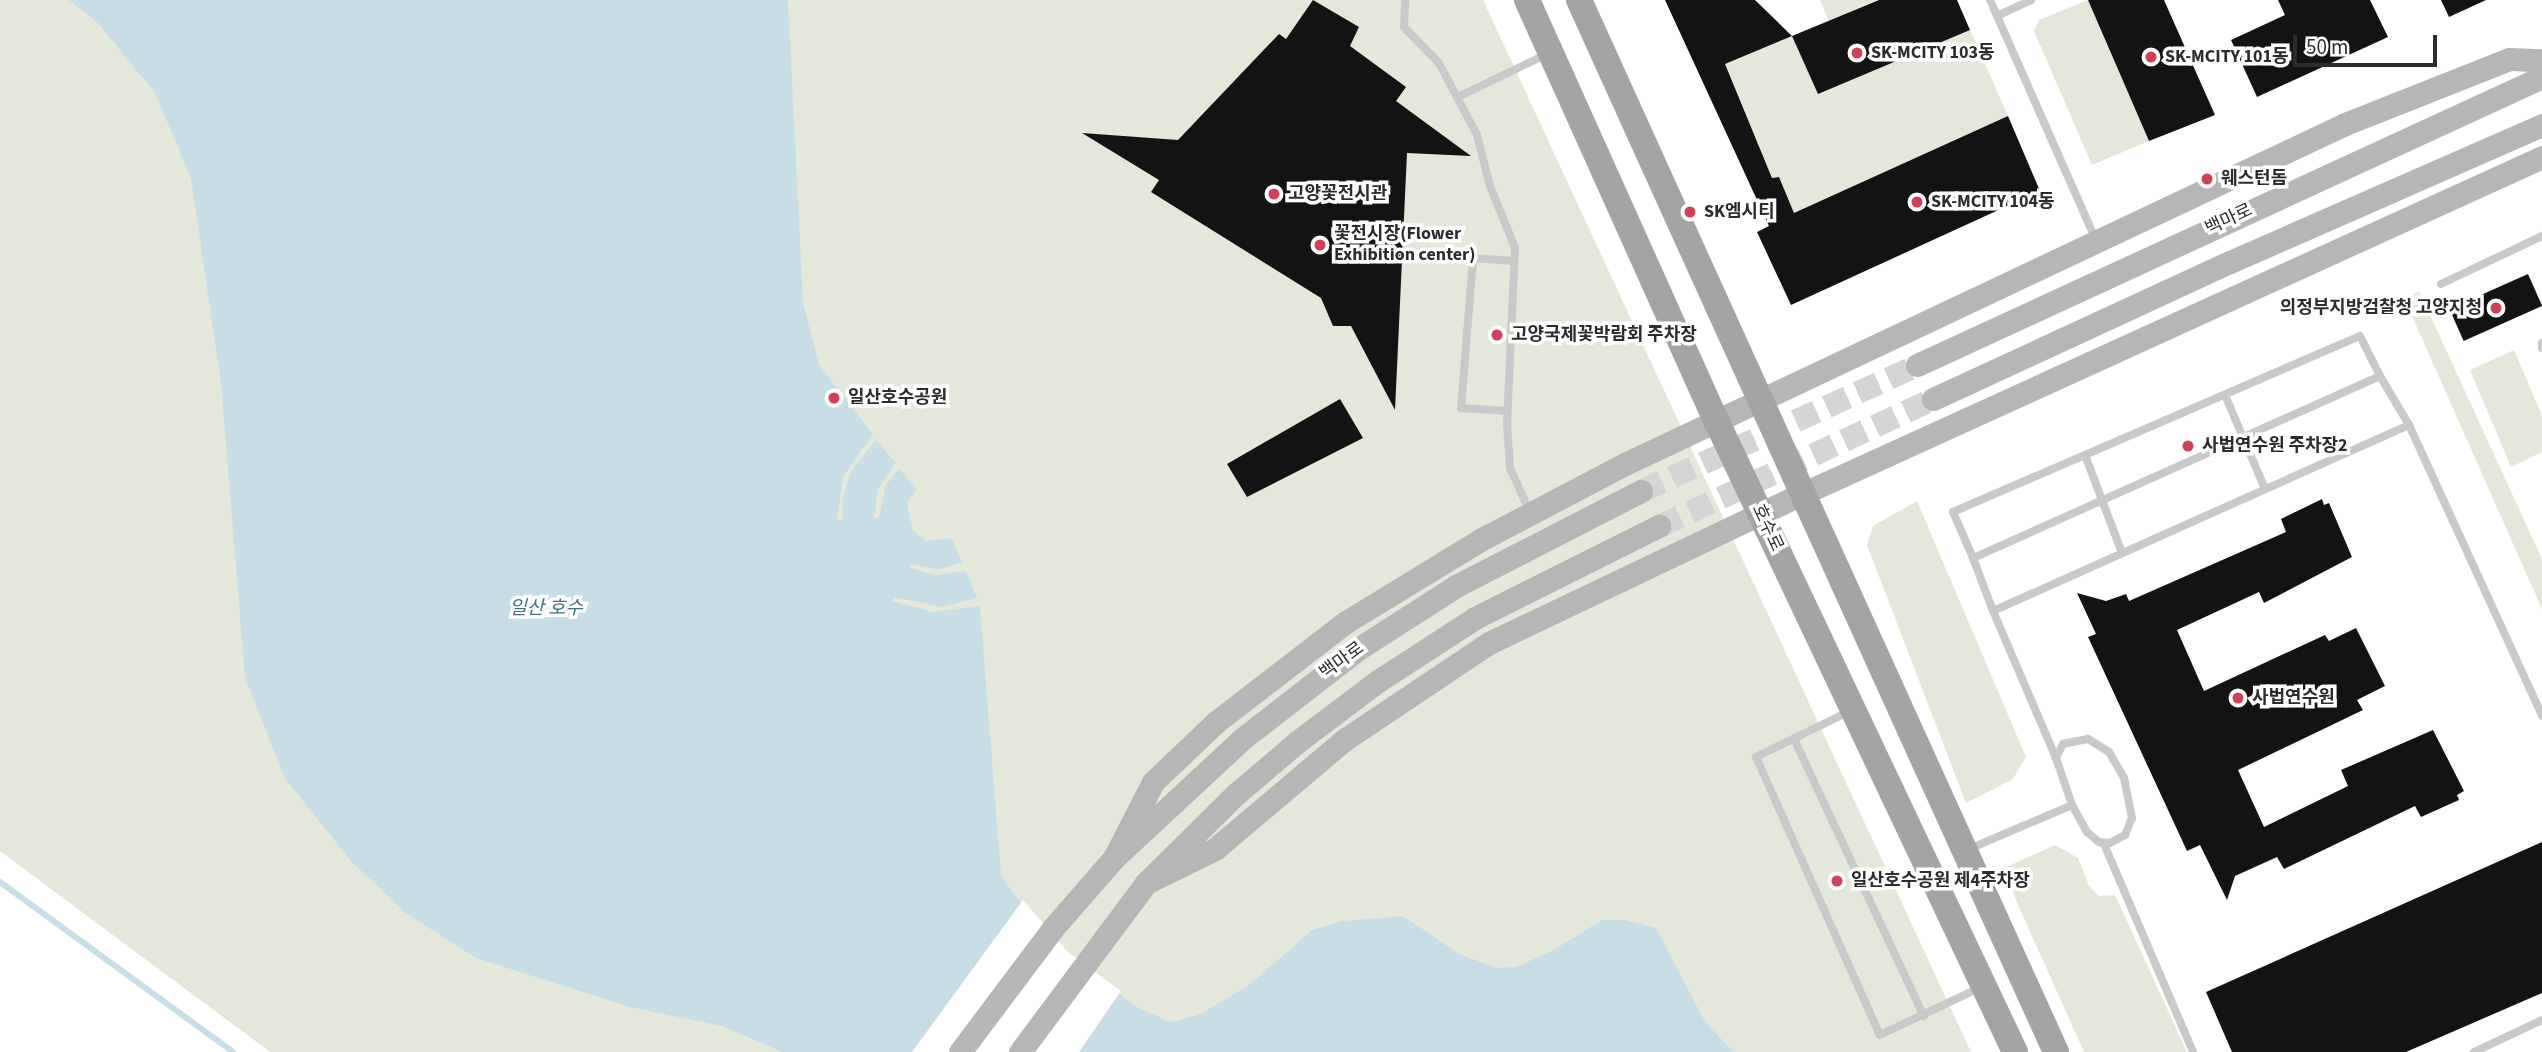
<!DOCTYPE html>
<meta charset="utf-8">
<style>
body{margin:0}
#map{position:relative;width:2542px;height:1052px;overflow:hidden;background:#fff;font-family:"Source Sans 3","Noto Sans KR",sans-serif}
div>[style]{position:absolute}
.green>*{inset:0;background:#e3e8da}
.water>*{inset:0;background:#c8dee6}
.pier>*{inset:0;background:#fff}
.stream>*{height:6px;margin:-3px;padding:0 3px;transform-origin:3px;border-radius:3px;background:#c8dee6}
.building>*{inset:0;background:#131313;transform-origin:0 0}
.secondary-tunnel>*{height:23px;margin-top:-11.5px;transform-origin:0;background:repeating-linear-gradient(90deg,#d5d5d5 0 23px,transparent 0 34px)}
.service>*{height:8px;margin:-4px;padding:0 4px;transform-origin:4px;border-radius:4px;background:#c9c9c9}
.secondary>*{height:23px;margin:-11.5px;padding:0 11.5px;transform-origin:11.5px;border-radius:11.5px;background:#b6b6b6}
.primary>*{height:26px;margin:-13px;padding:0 13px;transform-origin:13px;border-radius:13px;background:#a4a4a4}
.dots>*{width:19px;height:19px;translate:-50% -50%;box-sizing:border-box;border:4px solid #fff;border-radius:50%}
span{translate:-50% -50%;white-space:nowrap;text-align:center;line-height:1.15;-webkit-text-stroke:7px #fff;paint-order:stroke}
.poi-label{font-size:18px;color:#2c2c2c;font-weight:700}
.left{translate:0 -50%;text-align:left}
.right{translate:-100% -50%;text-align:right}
.street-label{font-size:18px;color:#2c2c2c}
.water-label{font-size:19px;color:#427385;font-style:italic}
.scale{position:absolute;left:2293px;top:35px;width:144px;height:32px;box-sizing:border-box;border:4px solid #2c2c2c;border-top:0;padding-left:9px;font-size:21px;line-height:24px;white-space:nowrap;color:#2c2c2c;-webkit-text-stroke:5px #fff;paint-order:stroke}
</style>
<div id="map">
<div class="green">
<i style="clip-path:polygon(0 0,1483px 0,1971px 1052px,270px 1052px,0 851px)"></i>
<i style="clip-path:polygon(1820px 0,1877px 0,1829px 21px)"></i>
<i style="clip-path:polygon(2088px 0,2149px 141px,2092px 165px,2034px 31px,2039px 20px)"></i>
<i style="clip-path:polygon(1970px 30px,2008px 116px,1794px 213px,1779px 177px,1772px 178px,1725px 64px,1792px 36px,1818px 93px)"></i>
<i style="clip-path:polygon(2419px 291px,2542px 559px,2542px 609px,2404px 298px)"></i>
<i style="clip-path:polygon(2514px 350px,2542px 416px,2542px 452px,2511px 467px,2470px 370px)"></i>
<i style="clip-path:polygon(1917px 501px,2026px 757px,2013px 779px,1966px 803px,1867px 545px,1873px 526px)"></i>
<i style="clip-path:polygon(2055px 845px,2078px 858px,2089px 886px,2099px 896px,2115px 895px,2187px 1052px,2084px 1052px,2002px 869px)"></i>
</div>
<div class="water">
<i style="clip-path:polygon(69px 0,788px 0,803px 302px,819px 365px,873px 434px,843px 477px,837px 520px,842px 520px,843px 496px,852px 470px,876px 440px,896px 463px,878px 489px,874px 518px,879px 517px,886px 485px,899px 469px,917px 489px,907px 503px,913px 531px,927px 541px,952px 538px,962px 563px,938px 569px,912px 564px,909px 568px,936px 575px,966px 571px,977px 598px,942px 607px,895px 597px,892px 601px,933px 612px,980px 606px,1001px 876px,1038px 926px,1066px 954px,1137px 1007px,1170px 1022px,1198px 1015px,1248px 986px,1312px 930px,1343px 921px,1403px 916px,1461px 955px,1498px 968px,1516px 967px,1552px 951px,1602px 920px,1625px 920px,1656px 928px,1705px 1022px,1734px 1052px,782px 1052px,722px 1026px,630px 1007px,476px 958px,407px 914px,351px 861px,284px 777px,245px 677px,221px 383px,191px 178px,155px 93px,98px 23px)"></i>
</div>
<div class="pier">
<i style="clip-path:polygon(1023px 900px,1068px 952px,1121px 991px,1079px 1052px,912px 1052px)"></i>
</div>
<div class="stream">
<i style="left:0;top:882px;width:288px;rotate:36.1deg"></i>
</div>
<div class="building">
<i style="clip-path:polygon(1313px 0,1359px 27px,1350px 46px,1406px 87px,1396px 101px,1471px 156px,1407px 153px,1395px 410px,1351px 326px,1333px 326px,1321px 298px,1151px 192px,1159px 180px,1082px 133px,1178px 140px,1279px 34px,1286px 39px)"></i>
<i style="clip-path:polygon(1665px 0,1755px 0,1792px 36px,1725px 64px,1772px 178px,1779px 177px,1794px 213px,2008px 116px,2040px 191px,1791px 305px,1757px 232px,1769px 226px)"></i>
<i style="clip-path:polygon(1879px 0,1957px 0,1970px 30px,1818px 94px,1792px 36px)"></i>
<i style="clip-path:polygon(2088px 0,2164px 0,2215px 115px,2149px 141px)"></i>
<i style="clip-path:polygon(2278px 0,2370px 0,2388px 37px,2257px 97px,2231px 40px,2285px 15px)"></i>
<i style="clip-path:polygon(2441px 0,2486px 0,2449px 17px)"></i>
<i style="left:2528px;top:274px;width:35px;height:86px;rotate:66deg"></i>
<i style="clip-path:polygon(1340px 399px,1363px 438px,1247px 497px,1227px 464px)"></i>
<i style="clip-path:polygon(2322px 499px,2324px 505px,2329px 503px,2352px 557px,2264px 603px,2259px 592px,2177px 630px,2204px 691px,2325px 635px,2329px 641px,2356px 628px,2385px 686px,2357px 700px,2363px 710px,2238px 770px,2264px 827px,2348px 786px,2341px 770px,2433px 730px,2464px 791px,2457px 795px,2459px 800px,2421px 817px,2415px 806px,2284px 869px,2277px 857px,2235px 876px,2227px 900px,2200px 845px,2187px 851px,2088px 637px,2096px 634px,2077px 593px,2106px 601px,2126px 594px,2129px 601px,2286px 532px,2281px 519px)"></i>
<i style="clip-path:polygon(2542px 842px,2542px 993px,2406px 1052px,2232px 1052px,2206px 992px)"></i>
</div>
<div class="secondary-tunnel">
<i style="left:1641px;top:491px;width:303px;rotate:-24.5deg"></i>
<i style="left:1659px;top:526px;width:302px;rotate:-24.9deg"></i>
</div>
<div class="service">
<i style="left:1405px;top:0;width:27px;rotate:92deg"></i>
<i style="left:1404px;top:27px;width:50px;rotate:45.8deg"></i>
<i style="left:1439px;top:63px;width:81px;rotate:62.2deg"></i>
<i style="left:1477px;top:135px;width:53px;rotate:75.7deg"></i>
<i style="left:1490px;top:186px;width:67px;rotate:68deg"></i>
<i style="left:1515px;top:248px;width:176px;rotate:92.6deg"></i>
<i style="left:1507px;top:424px;width:44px;rotate:86.1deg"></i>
<i style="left:1510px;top:468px;width:48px;rotate:65.6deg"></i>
<i style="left:1990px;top:0;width:260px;rotate:66.2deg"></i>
<i style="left:1997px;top:16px;width:38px;rotate:-25deg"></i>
<i style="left:1458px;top:97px;width:99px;rotate:-25.8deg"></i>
<i style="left:2441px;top:284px;width:112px;rotate:-25.4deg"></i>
<i style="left:2360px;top:336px;width:45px;rotate:63.4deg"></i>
<i style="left:2380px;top:376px;width:446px;rotate:155.9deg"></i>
<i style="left:1973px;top:558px;width:50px;rotate:-113.5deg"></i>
<i style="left:1953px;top:512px;width:443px;rotate:-23.4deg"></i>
<i style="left:2542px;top:343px;width:5px;rotate:90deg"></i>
<i style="left:2380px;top:376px;width:57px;rotate:59.4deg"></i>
<i style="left:2225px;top:395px;width:102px;rotate:66.9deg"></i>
<i style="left:1507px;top:411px;width:46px;rotate:-176.3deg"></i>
<i style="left:1461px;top:408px;width:150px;rotate:-85.4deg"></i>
<i style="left:1473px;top:258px;width:41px;rotate:4.2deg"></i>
<i style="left:2085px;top:455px;width:105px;rotate:69.3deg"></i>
<i style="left:1973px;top:558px;width:57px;rotate:69.3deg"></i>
<i style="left:1850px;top:711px;width:105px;rotate:153.9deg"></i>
<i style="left:1756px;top:757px;width:304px;rotate:66deg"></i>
<i style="left:1880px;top:1035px;width:110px;rotate:-25.4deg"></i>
<i style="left:1794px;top:739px;width:306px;rotate:64.9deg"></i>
<i style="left:2056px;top:758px;width:160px;rotate:-113.2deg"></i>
<i style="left:1993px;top:611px;width:456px;rotate:-24.1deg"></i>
<i style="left:2409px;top:425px;width:320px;rotate:65.4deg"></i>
<i style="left:2104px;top:844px;width:226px;rotate:66.8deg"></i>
<i style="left:1969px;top:849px;width:112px;rotate:-23.1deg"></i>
<i style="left:2072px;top:805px;width:31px;rotate:61deg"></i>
<i style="left:2087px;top:832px;width:16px;rotate:40deg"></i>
<i style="left:2099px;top:842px;width:11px;rotate:5deg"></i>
<i style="left:2110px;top:843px;width:17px;rotate:-28deg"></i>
<i style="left:2125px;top:835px;width:18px;rotate:-68deg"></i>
<i style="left:2132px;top:818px;width:41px;rotate:-101.3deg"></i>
<i style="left:2124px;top:778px;width:30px;rotate:-120deg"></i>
<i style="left:2109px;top:752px;width:25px;rotate:-148deg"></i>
<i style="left:2088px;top:739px;width:25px;rotate:169deg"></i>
<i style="left:2063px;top:744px;width:16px;rotate:117deg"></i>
<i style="left:2056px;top:758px;width:50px;rotate:71.2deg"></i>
<i style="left:2474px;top:1052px;width:75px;rotate:-25.2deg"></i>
</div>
<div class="secondary">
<i style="left:1917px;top:365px;width:688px;rotate:-24.74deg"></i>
<i style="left:1933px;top:399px;width:327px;rotate:-24.8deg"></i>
<i style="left:2230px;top:262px;width:341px;rotate:-23.7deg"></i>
<i style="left:1114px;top:858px;width:85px;rotate:-62.8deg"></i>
<i style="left:1153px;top:782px;width:87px;rotate:-43.6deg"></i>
<i style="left:1216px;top:722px;width:164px;rotate:-37.6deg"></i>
<i style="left:1346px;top:622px;width:159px;rotate:-31.4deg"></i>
<i style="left:1482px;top:539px;width:164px;rotate:-27.7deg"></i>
<i style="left:1627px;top:463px;width:794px;rotate:-25.27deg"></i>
<i style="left:2345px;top:124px;width:176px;rotate:-21.6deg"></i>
<i style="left:2509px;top:59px;width:33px;rotate:2deg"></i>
<i style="left:1146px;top:883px;width:77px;rotate:-26.2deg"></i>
<i style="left:1215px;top:849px;width:169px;rotate:-40.2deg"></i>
<i style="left:1344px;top:740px;width:174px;rotate:-33.8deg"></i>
<i style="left:1489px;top:643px;width:347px;rotate:-25.5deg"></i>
<i style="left:1802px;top:494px;width:813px;rotate:-24.48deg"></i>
<i style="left:960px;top:1052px;width:155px;rotate:-53.1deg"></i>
<i style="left:1053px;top:928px;width:93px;rotate:-48.9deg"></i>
<i style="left:1114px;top:858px;width:175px;rotate:-42.9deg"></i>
<i style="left:1242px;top:739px;width:147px;rotate:-37.8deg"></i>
<i style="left:1358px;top:649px;width:117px;rotate:-32.7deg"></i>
<i style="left:1456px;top:586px;width:208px;rotate:-27.2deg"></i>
<i style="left:1020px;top:1052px;width:211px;rotate:-53.3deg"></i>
<i style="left:1146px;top:883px;width:127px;rotate:-44.7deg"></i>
<i style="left:1236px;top:794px;width:80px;rotate:-40.4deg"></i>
<i style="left:1297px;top:742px;width:101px;rotate:-37deg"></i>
<i style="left:1378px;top:681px;width:116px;rotate:-33deg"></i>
<i style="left:1475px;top:618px;width:206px;rotate:-26.6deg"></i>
</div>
<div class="primary">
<i style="left:1527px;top:0;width:461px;rotate:65.8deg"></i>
<i style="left:1716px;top:420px;width:699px;rotate:64.68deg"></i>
<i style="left:1579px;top:0;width:1155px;rotate:65.61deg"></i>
</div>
<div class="dots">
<i style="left:1857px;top:53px;background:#d33e5a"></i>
<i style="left:2151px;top:57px;background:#d33e5a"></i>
<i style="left:2207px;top:179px;background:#d33e5a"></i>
<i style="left:1274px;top:194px;background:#d33e5a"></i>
<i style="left:1917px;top:202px;background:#d33e5a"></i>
<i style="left:1690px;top:212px;background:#d33e5a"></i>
<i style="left:1320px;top:245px;background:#d33e5a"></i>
<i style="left:2496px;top:308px;background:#d33e5a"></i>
<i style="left:1497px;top:335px;background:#d33e5a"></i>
<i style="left:834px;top:398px;background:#d33e5a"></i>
<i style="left:2188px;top:446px;background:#d33e5a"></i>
<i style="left:2238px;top:698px;background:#d33e5a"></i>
<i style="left:1837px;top:881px;background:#d33e5a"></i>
</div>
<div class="poi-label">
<span class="left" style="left:1871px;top:53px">SK-MCITY 103동</span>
<span class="left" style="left:2165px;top:57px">SK-MCITY 101동</span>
<span class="left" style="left:2221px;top:179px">웨스턴돔</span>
<span class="left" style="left:1288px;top:194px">고양꽃전시관</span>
<span class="left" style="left:1931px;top:202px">SK-MCITY 104동</span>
<span class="left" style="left:1704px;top:212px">SK엠시티</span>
<span class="left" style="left:1334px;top:245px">꽃전시장(Flower<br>Exhibition center)</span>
<span class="right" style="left:2482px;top:308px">의정부지방검찰청 고양지청</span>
<span class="left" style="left:1511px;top:335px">고양국제꽃박람회 주차장</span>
<span class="left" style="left:848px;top:398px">일산호수공원</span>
<span class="left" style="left:2202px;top:446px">사법연수원 주차장2</span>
<span class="left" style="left:2252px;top:698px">사법연수원</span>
<span class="left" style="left:1851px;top:881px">일산호수공원 제4주차장</span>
</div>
<div class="street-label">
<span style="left:2229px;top:220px;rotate:-25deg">백마로</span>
<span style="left:1767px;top:528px;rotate:65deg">호수로</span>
<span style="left:1342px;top:661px;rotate:-36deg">백마로</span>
</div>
<div class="water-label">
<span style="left:546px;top:609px">일산 호수</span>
</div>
<div class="scale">50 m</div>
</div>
